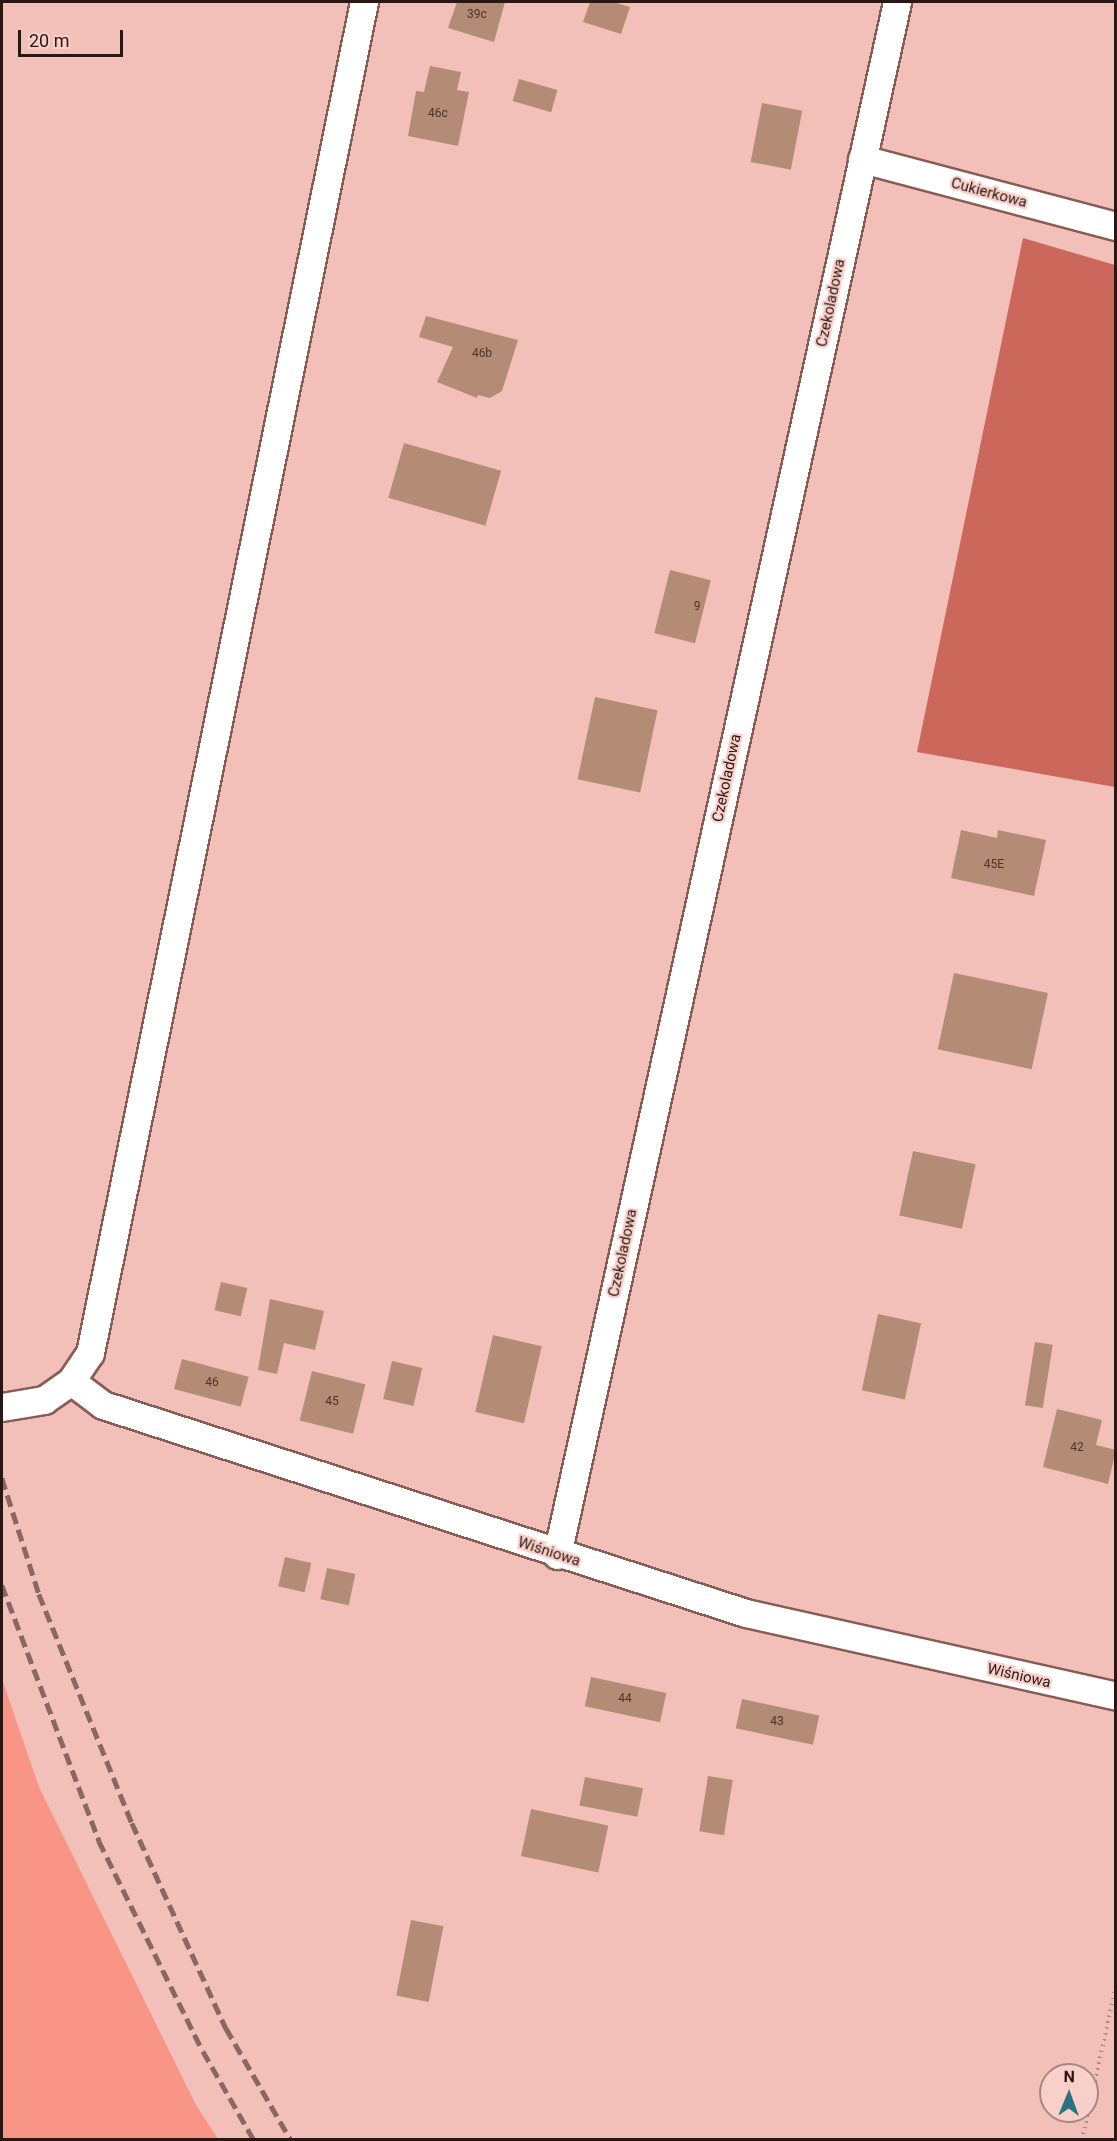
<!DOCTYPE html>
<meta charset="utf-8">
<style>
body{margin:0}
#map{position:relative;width:1117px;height:2141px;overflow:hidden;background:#f2c0b8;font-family:Roboto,sans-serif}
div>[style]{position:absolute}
.green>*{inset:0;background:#f89586}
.forest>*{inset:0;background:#cb685b}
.building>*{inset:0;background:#b48b75;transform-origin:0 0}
.path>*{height:4px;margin-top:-2px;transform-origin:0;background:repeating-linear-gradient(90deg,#b18983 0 1.5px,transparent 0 6px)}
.roads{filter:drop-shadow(2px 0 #875c55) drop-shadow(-2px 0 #875c55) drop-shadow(0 2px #875c55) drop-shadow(0 -2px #875c55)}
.minor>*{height:27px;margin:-13.5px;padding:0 13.5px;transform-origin:13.5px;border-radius:13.5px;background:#fff}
.rail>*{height:4.5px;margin-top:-2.25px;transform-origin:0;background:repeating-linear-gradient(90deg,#896762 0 12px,transparent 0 18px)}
span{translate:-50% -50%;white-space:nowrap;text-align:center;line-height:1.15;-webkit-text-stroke:4.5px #f9d0c9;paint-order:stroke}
.number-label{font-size:12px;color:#4c342c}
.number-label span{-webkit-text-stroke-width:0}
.street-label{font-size:15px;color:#291714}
.frame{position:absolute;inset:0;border:3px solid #291714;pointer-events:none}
.north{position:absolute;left:1039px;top:2063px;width:60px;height:60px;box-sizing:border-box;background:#f9d0c9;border:2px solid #a68681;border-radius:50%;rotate:1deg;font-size:16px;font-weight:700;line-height:24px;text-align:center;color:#291714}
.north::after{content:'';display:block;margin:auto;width:21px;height:27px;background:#2b737e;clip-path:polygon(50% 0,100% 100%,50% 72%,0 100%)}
.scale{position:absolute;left:18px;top:30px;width:105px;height:27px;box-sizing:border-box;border:3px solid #291714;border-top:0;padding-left:8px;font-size:18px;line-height:21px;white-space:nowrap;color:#291714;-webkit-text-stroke:4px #f9d0c9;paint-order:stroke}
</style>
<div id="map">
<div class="green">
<i style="clip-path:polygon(2px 1679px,39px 1787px,196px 2105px,218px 2139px,2px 2139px)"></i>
</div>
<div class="forest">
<i style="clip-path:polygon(1023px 238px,1115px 265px,1115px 787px,917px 752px)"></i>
</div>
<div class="building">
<i style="clip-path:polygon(457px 2px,505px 2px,494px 42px,448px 28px)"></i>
<i style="clip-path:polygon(590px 2px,613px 2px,630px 7px,621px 34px,583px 22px)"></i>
<i style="clip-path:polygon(430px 66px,461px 72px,457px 90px,469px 92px,458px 146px,408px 136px,416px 91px,424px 92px)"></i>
<i style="left:519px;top:79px;width:40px;height:23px;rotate:16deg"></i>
<i style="left:762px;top:103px;width:41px;height:60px;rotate:11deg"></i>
<i style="clip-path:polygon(426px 316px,518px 340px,502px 391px,490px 398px,478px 395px,477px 398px,437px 382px,453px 347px,419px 337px)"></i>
<i style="left:404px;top:443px;width:101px;height:57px;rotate:16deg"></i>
<i style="left:670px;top:570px;width:42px;height:65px;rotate:14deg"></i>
<i style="left:595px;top:697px;width:64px;height:84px;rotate:12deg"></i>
<i style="clip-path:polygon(961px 830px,997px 838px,998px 830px,1046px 840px,1034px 896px,951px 878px)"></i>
<i style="left:954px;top:973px;width:96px;height:78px;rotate:12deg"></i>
<i style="left:913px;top:1151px;width:64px;height:66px;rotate:12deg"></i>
<i style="left:221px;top:1282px;width:27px;height:29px;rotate:13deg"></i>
<i style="clip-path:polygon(270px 1299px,324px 1311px,315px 1350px,284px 1343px,277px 1374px,258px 1370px)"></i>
<i style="left:878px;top:1314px;width:44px;height:78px;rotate:12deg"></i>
<i style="left:493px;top:1335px;width:50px;height:79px;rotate:13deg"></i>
<i style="left:1035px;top:1342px;width:18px;height:64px;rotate:9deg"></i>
<i style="left:182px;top:1359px;width:69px;height:31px;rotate:15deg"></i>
<i style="left:392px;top:1361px;width:31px;height:39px;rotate:13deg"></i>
<i style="left:312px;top:1371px;width:55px;height:51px;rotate:14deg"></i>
<i style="clip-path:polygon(1057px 1409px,1102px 1420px,1096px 1445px,1116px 1450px,1108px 1484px,1043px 1467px)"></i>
<i style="left:285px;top:1557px;width:27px;height:30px;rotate:13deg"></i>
<i style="left:327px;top:1568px;width:29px;height:32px;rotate:12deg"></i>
<i style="left:591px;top:1677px;width:77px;height:30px;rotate:12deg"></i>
<i style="left:742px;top:1699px;width:79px;height:30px;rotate:12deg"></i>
<i style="left:708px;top:1776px;width:25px;height:56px;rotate:9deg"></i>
<i style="left:585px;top:1777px;width:59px;height:29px;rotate:11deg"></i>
<i style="left:531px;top:1809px;width:79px;height:48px;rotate:12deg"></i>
<i style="left:411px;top:1920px;width:33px;height:77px;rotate:11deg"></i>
</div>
<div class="path">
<i style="left:1082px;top:2140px;width:158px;rotate:-77.6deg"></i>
</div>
<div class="roads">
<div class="minor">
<i style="left:862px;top:159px;width:263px;rotate:14.8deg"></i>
<i style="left:71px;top:1381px;width:40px;rotate:37deg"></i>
<i style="left:103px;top:1405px;width:676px;rotate:17.93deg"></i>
<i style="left:746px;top:1613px;width:379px;rotate:12.6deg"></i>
<i style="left:2px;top:1407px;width:43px;rotate:-9.5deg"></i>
<i style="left:44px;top:1400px;width:33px;rotate:-35deg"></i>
<i style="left:71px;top:1381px;width:34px;rotate:-56deg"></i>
<i style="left:90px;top:1353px;width:1379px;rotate:-78.54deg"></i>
<i style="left:557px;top:1555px;width:1590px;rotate:-77.65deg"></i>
</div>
</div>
<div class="rail">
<i style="left:2px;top:1478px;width:122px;rotate:72.3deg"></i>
<i style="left:39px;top:1594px;width:247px;rotate:67.9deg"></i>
<i style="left:132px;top:1823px;width:226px;rotate:65.4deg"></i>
<i style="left:226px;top:2028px;width:129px;rotate:59.9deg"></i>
<i style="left:2px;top:1585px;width:274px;rotate:69.2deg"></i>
<i style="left:99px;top:1841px;width:234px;rotate:63.7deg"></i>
<i style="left:203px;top:2051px;width:103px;rotate:60.2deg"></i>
</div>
<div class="number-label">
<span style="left:477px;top:15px">39c</span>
<span style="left:438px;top:114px">46c</span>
<span style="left:482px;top:354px">46b</span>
<span style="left:697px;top:607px">9</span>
<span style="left:994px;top:865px">45E</span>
<span style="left:212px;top:1383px">46</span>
<span style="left:332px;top:1402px">45</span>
<span style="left:1077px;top:1448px">42</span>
<span style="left:625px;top:1699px">44</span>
<span style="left:777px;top:1722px">43</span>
</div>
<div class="street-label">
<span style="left:989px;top:193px;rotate:15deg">Cukierkowa</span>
<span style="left:831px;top:303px;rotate:-78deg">Czekoladowa</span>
<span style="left:727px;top:778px;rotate:-78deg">Czekoladowa</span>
<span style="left:623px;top:1253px;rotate:-78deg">Czekoladowa</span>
<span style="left:549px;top:1552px;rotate:18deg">Wiśniowa</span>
<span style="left:1019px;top:1676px;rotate:13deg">Wiśniowa</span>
</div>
<div class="frame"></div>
<div class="north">N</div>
<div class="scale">20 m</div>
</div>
